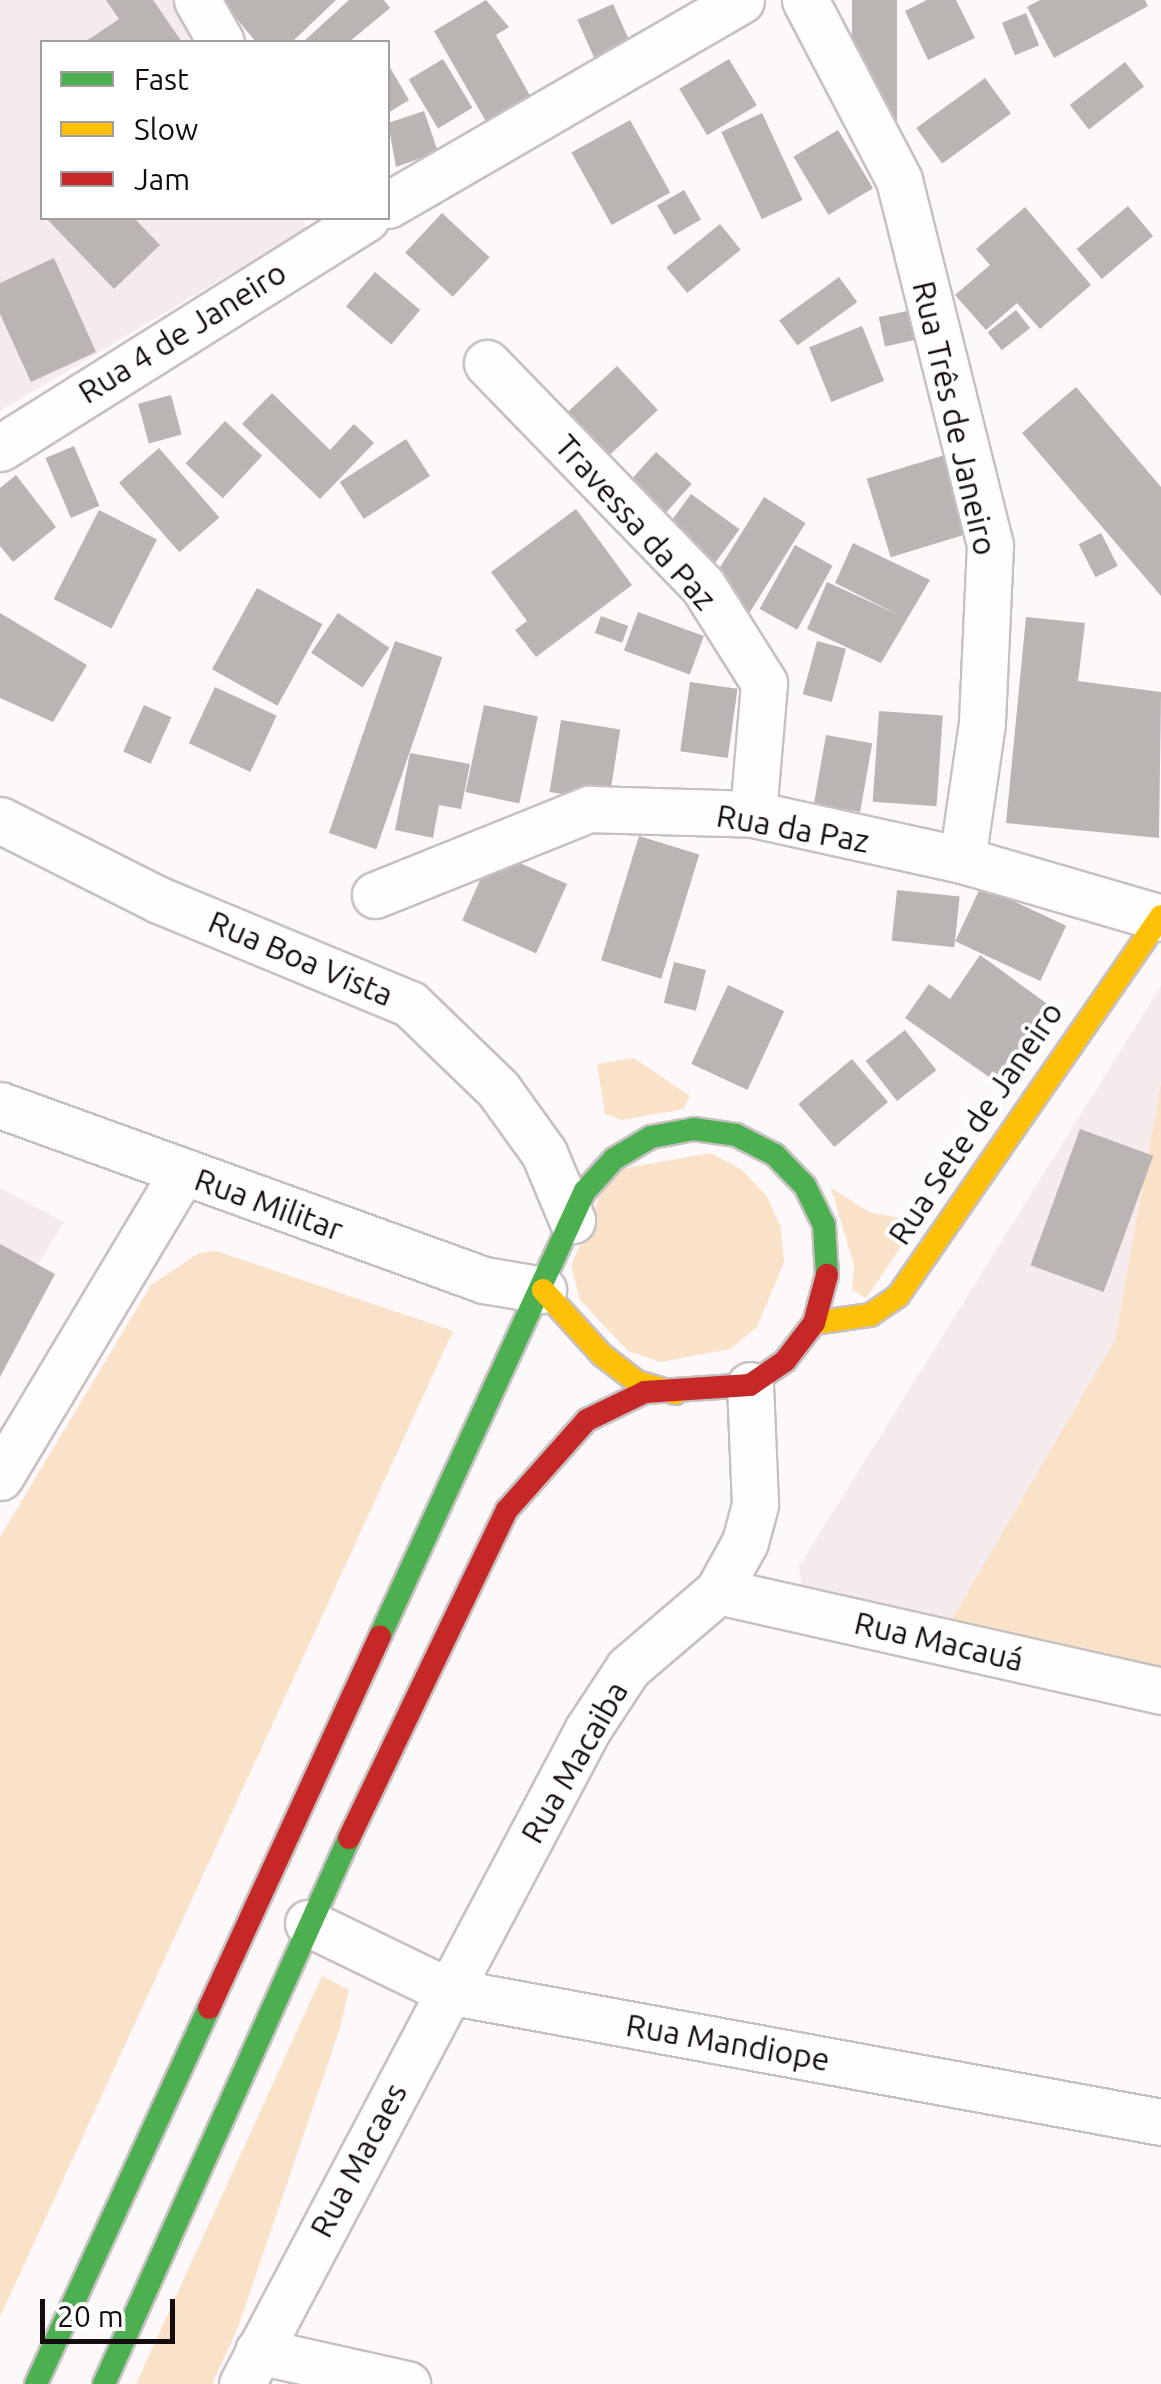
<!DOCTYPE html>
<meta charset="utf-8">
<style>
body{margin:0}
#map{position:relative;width:1161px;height:2384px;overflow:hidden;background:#fdf9fa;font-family:Ubuntu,sans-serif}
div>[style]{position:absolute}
.built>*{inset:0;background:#f5eaec}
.green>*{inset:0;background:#fae2c9}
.building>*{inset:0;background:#bab4b2;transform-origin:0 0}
.roads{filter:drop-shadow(2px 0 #c7c0c1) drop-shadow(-2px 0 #c7c0c1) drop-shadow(0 2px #c7c0c1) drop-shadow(0 -2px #c7c0c1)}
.street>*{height:45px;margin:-22.5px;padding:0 22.5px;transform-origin:22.5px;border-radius:22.5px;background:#fffefe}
.fast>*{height:22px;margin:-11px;padding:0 11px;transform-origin:11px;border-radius:11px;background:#4caf50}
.slow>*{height:22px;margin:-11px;padding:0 11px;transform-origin:11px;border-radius:11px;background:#ffc107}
.jam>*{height:22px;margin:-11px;padding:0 11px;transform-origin:11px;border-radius:11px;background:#c62828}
span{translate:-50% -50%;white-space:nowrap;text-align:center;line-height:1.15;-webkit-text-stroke:8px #fff;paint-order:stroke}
.street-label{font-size:32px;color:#150c0e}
.legend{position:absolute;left:40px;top:40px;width:350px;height:180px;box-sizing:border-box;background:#fff;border:2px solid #a19e9f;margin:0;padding:12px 18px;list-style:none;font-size:30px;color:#150c0e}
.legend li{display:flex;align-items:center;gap:20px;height:50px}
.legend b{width:50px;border:2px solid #a19e9f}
.scale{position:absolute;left:40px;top:2299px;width:135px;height:45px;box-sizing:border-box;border:5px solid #150c0e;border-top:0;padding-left:12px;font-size:30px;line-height:35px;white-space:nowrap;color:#150c0e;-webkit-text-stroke:8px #fff;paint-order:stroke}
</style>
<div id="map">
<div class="built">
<i style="clip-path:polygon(0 0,179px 0,203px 42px,42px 42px,42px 218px,301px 218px,307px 228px,0 411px)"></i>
<i style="clip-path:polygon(1161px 986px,1161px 1083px,1115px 1340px,945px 1631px,804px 1597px,799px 1566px)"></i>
<i style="clip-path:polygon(0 1188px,64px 1222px,0 1326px)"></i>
</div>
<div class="green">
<i style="clip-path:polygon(634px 1058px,690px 1096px,683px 1109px,622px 1120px,605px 1114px,597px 1064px)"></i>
<i style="clip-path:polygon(1161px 1083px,1161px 1678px,945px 1631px,1115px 1340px)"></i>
<i style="clip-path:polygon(710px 1153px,741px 1169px,766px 1195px,781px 1227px,784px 1262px,757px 1327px,730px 1349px,661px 1362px,628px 1351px,580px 1300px,571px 1266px,610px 1171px)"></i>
<i style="clip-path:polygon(831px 1188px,869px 1212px,918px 1222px,866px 1298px,852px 1290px,854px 1265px)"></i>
<i style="clip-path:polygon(216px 1251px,453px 1331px,0 2317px,0 1537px,151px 1285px,199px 1253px)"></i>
<i style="clip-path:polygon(322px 1976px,349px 1990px,340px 2028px,237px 2330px,212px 2384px,136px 2384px)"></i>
</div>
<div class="building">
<i style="clip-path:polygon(106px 0,153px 0,182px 42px,85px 42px,119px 19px)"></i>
<i style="clip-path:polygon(221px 0,336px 0,292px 42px,256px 42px)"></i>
<i style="clip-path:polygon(349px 0,384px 0,390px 8px,349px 42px,303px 42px)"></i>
<i style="clip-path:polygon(486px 0,509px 27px,496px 35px,532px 99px,488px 125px,434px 31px)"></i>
<i style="left:852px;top:0;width:45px;height:129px"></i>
<i style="clip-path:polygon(927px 0,956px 0,975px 38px,928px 60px,905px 11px)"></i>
<i style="clip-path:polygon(1040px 0,1145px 0,1148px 6px,1054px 58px,1027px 7px)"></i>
<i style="left:613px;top:4px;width:43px;height:39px;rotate:66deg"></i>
<i style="left:1026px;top:13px;width:35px;height:26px;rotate:68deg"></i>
<i style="left:443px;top:59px;width:57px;height:40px;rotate:59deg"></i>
<i style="left:729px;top:59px;width:54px;height:58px;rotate:59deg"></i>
<i style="left:1125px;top:62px;width:31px;height:70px;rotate:52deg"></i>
<i style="clip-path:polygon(388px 64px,409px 100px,388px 113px)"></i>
<i style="left:985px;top:78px;width:44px;height:85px;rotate:54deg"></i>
<i style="clip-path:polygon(424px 111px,438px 152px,396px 167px,388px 123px)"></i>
<i style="left:762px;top:113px;width:96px;height:45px;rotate:65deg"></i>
<i style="left:630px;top:120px;width:83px;height:67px;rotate:61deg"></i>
<i style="left:838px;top:130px;width:68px;height:52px;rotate:59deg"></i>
<i style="left:684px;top:190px;width:34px;height:31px;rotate:60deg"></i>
<i style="left:1128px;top:206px;width:39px;height:67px;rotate:50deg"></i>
<i style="clip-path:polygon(1025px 207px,1091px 285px,1040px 329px,1017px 303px,986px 330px,955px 295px,990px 265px,976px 249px)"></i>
<i style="left:442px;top:213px;width:65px;height:54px;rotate:43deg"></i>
<i style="clip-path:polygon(46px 218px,134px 218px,160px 245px,114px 289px)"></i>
<i style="left:720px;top:224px;width:33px;height:69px;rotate:51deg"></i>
<i style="clip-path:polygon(54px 258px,96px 352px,31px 382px,0 314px,0 283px)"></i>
<i style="left:375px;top:272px;width:59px;height:45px;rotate:40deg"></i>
<i style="left:839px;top:277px;width:31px;height:74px;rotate:54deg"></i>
<i style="left:912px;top:310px;width:30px;height:34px;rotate:78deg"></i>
<i style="left:1016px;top:310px;width:23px;height:36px;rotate:52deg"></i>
<i style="left:862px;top:326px;width:59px;height:57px;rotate:68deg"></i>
<i style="left:617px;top:366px;width:60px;height:84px;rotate:47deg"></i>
<i style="clip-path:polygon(1076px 387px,1161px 487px,1161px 596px,1022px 433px)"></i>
<i style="clip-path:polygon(272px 393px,330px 450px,354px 424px,374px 443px,320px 499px,242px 424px)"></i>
<i style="left:171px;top:395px;width:41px;height:34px;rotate:75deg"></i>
<i style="left:225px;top:421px;width:51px;height:58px;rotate:43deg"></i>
<i style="left:406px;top:439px;width:44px;height:79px;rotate:57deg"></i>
<i style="left:74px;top:446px;width:65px;height:31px;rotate:67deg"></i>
<i style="left:159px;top:448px;width:92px;height:53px;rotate:49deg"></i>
<i style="left:656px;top:452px;width:48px;height:48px;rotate:42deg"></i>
<i style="left:948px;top:454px;width:82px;height:85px;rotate:73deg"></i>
<i style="clip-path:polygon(16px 475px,56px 527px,13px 562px,0 546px,0 488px)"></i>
<i style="left:691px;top:494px;width:60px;height:52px;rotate:36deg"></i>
<i style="left:764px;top:497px;width:49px;height:105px;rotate:32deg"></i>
<i style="clip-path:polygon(576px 509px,632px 585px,536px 657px,515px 630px,527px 621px,491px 572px)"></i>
<i style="left:99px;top:510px;width:65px;height:100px;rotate:27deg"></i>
<i style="left:1101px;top:533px;width:37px;height:25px;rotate:63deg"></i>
<i style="clip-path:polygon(853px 543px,930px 580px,881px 663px,807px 629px,827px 582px,899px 615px,835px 583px)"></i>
<i style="left:795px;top:545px;width:43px;height:73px;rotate:29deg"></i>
<i style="left:257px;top:588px;width:75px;height:93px;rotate:29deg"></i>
<i style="left:638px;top:612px;width:70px;height:41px;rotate:20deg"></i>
<i style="clip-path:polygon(0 613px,87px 665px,53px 722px,0 698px)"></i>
<i style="left:338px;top:613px;width:62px;height:48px;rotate:34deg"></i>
<i style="left:601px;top:616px;width:29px;height:18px;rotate:20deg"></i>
<i style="clip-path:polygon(1026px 617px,1085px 623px,1078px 681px,1161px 692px,1159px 838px,1006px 823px)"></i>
<i style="left:395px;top:641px;width:50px;height:203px;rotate:19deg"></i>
<i style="left:817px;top:641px;width:30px;height:55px;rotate:15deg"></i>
<i style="left:690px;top:682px;width:48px;height:70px;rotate:8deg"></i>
<i style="left:215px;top:687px;width:68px;height:62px;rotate:25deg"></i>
<i style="left:144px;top:705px;width:30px;height:51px;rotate:24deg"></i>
<i style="left:484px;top:705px;width:55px;height:89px;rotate:12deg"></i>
<i style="left:879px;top:711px;width:64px;height:91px;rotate:4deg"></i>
<i style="left:561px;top:720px;width:60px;height:73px;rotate:9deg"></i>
<i style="left:826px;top:735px;width:47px;height:70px;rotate:10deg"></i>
<i style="clip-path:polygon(410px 753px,470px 764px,461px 809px,439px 805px,433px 838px,395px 830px)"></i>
<i style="left:639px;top:836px;width:63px;height:130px;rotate:17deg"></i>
<i style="left:493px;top:851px;width:81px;height:76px;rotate:24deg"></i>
<i style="left:981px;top:886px;width:94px;height:61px;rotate:25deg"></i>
<i style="left:897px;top:890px;width:63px;height:51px;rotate:6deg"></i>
<i style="clip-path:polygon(980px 955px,1053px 1008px,999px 1084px,905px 1018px,929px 984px,950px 999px)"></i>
<i style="left:674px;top:962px;width:33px;height:42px;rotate:14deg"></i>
<i style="left:728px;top:985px;width:62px;height:87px;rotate:25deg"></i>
<i style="left:905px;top:1030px;width:51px;height:50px;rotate:52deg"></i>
<i style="left:852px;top:1059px;width:56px;height:70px;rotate:50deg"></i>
<i style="left:1080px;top:1129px;width:78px;height:145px;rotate:20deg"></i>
<i style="clip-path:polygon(0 1244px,55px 1274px,0 1377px)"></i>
</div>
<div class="roads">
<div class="street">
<i style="left:197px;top:0;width:48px;rotate:60.3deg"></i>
<i style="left:805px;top:0;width:203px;rotate:62.4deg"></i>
<i style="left:899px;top:180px;width:376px;rotate:76deg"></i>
<i style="left:990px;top:545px;width:178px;rotate:92.6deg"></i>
<i style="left:982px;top:723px;width:138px;rotate:98.3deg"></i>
<i style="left:388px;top:205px;width:408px;rotate:-30.1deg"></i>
<i style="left:487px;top:363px;width:310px;rotate:45.9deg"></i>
<i style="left:703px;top:586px;width:115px;rotate:57.8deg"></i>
<i style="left:764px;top:683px;width:131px;rotate:94.8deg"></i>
<i style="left:0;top:448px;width:432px;rotate:-32.1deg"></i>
<i style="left:0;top:820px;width:178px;rotate:26.7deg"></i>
<i style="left:159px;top:900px;width:272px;rotate:22.5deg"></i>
<i style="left:410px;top:1004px;width:122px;rotate:44deg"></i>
<i style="left:498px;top:1089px;width:79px;rotate:54.3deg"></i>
<i style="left:544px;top:1153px;width:73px;rotate:67.3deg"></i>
<i style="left:375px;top:895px;width:231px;rotate:-21.9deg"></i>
<i style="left:589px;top:809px;width:164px;rotate:1.7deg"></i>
<i style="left:753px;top:814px;width:214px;rotate:12.4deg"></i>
<i style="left:962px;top:860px;width:207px;rotate:16.2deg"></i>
<i style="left:0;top:1105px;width:515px;rotate:19.88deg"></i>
<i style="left:484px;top:1280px;width:60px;rotate:9.6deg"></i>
<i style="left:0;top:1477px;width:354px;rotate:-59.1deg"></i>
<i style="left:718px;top:1591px;width:454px;rotate:12.7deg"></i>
<i style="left:308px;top:1923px;width:156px;rotate:25.9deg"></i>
<i style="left:448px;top:1991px;width:725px;rotate:10.41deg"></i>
<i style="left:258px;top:2351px;width:153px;rotate:12.5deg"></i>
<i style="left:242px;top:2384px;width:741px;rotate:-62.16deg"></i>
<i style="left:588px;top:1729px;width:73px;rotate:-56.7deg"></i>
<i style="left:628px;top:1668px;width:118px;rotate:-40.5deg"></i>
<i style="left:718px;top:1591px;width:56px;rotate:-61.1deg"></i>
<i style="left:745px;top:1542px;width:39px;rotate:-75deg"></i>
<i style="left:755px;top:1504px;width:119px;rotate:-92.4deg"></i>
</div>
<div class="fast">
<i style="left:380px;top:1636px;width:490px;rotate:-65.3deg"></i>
<i style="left:585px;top:1191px;width:43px;rotate:-47.8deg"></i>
<i style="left:614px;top:1159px;width:43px;rotate:-30.7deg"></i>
<i style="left:651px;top:1137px;width:44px;rotate:-10.5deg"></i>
<i style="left:694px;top:1129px;width:42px;rotate:8.1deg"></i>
<i style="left:736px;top:1135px;width:44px;rotate:27.1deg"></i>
<i style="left:775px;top:1155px;width:43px;rotate:45.9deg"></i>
<i style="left:805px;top:1186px;width:43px;rotate:64deg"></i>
<i style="left:824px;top:1225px;width:50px;rotate:86.6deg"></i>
<i style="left:36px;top:2384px;width:414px;rotate:-65.3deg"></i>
<i style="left:104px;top:2384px;width:598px;rotate:-65.83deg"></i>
</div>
<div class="slow">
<i style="left:543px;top:1290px;width:88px;rotate:47.8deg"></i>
<i style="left:602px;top:1355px;width:44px;rotate:37.6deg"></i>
<i style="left:637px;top:1382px;width:40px;rotate:16deg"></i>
<i style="left:814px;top:1323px;width:57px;rotate:-8.1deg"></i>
<i style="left:870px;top:1315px;width:34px;rotate:-34deg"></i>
<i style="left:898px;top:1296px;width:462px;rotate:-55.3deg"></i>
</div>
<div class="jam">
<i style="left:349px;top:1838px;width:364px;rotate:-64.3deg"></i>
<i style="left:507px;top:1510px;width:120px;rotate:-48.4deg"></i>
<i style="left:587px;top:1420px;width:64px;rotate:-25.8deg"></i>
<i style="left:645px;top:1392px;width:105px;rotate:-3.8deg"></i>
<i style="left:750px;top:1385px;width:42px;rotate:-34.4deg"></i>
<i style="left:785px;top:1361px;width:48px;rotate:-52.7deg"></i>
<i style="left:814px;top:1323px;width:50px;rotate:-74.8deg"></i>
<i style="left:209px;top:2008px;width:409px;rotate:-65.3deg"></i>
</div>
</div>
<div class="street-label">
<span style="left:182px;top:332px;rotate:-32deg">Rua 4 de Janeiro</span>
<span style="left:955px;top:418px;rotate:77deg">Rua Três de Janeiro</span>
<span style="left:636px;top:522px;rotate:48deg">Travessa da Paz</span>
<span style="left:793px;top:828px;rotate:10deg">Rua da Paz</span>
<span style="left:301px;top:958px;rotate:23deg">Rua Boa Vista</span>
<span style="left:975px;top:1123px;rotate:-56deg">Rua Sete de Janeiro</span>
<span style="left:269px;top:1204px;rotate:20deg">Rua Militar</span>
<span style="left:939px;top:1641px;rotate:13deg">Rua Macauá</span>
<span style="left:574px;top:1762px;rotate:-60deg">Rua Macaiba</span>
<span style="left:728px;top:2042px;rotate:10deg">Rua Mandiope</span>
<span style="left:358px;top:2160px;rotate:-62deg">Rua Macaes</span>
</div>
<ul class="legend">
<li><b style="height:12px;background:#4caf50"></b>Fast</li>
<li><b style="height:12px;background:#ffc107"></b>Slow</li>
<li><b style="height:12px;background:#c62828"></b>Jam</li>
</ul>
<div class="scale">20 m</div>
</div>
